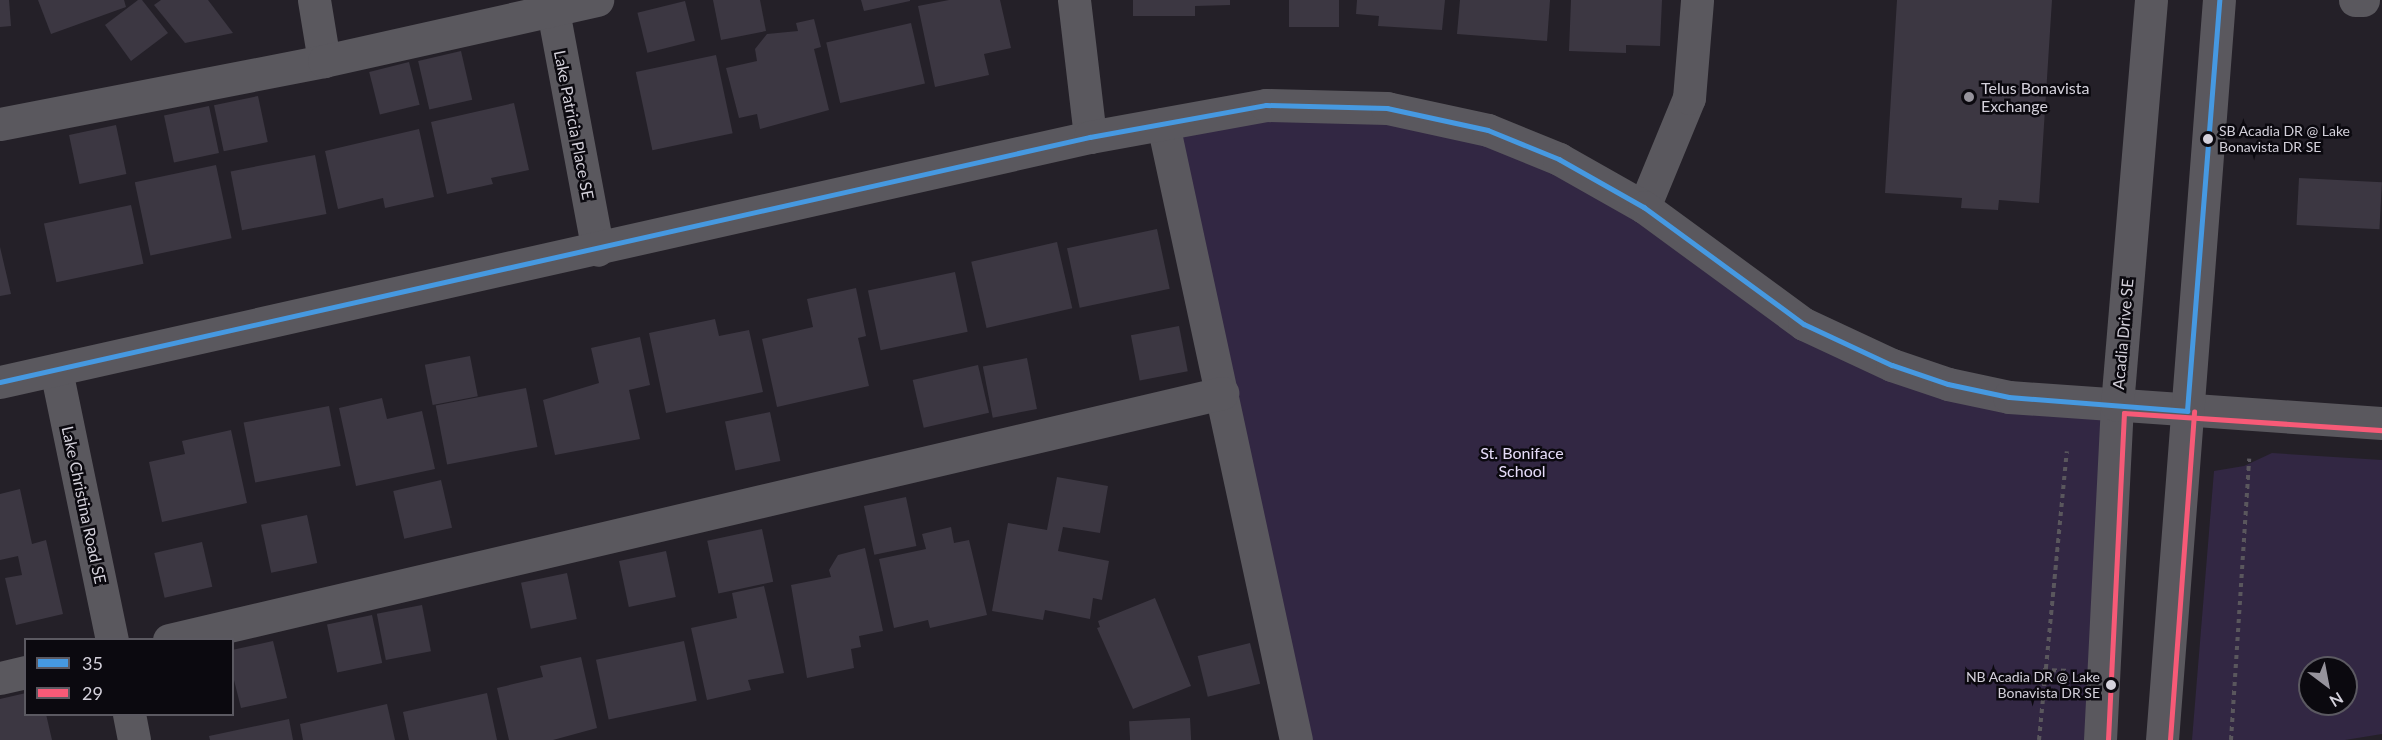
<!DOCTYPE html>
<style>
body{margin:0}
#map{position:relative;width:2382px;height:740px;overflow:hidden;background:#242028;font-family:Lato,sans-serif}
div>[style]{position:absolute}
.green>*{inset:0;background:#322743}
.building>*{inset:0;background:#3c3742;transform-origin:0 0}
.path>*{height:4px;margin-top:-2px;transform-origin:0;background:repeating-linear-gradient(90deg,#5a575d 0 4.5px,transparent 0 9px)}
.minor>*{height:33px;margin:-16.5px;padding:0 16.5px;transform-origin:16.5px;border-radius:16.5px;background:#5a585e}
.bus-1>*{height:4.5px;margin:-2.25px;padding:0 2.25px;transform-origin:2.25px;border-radius:2.25px;background:#4699e1}
.bus-2>*{height:4.5px;margin:-2.25px;padding:0 2.25px;transform-origin:2.25px;border-radius:2.25px;background:#f75a77}
.dots>*{width:16px;height:16px;translate:-50% -50%;box-sizing:border-box;border:3px solid #0b090f;border-radius:50%}
span{translate:-50% -50%;white-space:nowrap;text-align:center;line-height:1.15;-webkit-text-stroke:5px #0b090f;paint-order:stroke}
.bus-label{font-size:14px;color:#d4d1db}
.left{translate:0 -50%;text-align:left}
.right{translate:-100% -50%;text-align:right}
.poi-label{font-size:16px;color:#d4d1db}
.street-label{font-size:16px;color:#d4d1db}
.park-label{font-size:16px;color:#e6dcf9}
.legend{position:absolute;left:24px;top:638px;width:210px;height:78px;box-sizing:border-box;background:#0b090f;border:2px solid #5b5961;margin:0;padding:8px 10px;list-style:none;font-size:18px;color:#d4d1db}
.legend li{display:flex;align-items:center;gap:12px;height:30px}
.legend b{width:30px;border:2px solid #5b5961}
.north{position:absolute;left:2298px;top:656px;width:60px;height:60px;box-sizing:border-box;background:#0b090f;border:2px solid #5b5961;border-radius:50%;rotate:148deg;font-size:16px;font-weight:700;line-height:24px;text-align:center;color:#d4d1db}
.north::after{content:'';display:block;margin:auto;width:21px;height:27px;background:#96939c;clip-path:polygon(50% 0,100% 100%,50% 72%,0 100%)}
</style>
<div id="map">
<div class="green">
<i style="clip-path:polygon(1266px 105px,1488px 130px,1892px 365px,2117px 405px,2100px 740px,1296px 740px,1163px 124px)"></i>
<i style="clip-path:polygon(evenodd,2272px 453px,2382px 460px,2382px 734px,2345px 740px,2192px 740px,2214px 471px,2244px 466px,2272px 453px,2310px 668px,2346px 668px,2346px 704px,2310px 704px,2310px 668px)"></i>
</div>
<div class="building">
<i style="clip-path:polygon(0 0,9px 0,11px 26px,0 27px)"></i>
<i style="clip-path:polygon(38px 0,124px 0,126px 7px,51px 34px)"></i>
<i style="clip-path:polygon(138px 0,142px 0,168px 33px,131px 61px,105px 25px)"></i>
<i style="clip-path:polygon(161px 0,208px 0,233px 33px,185px 43px,154px 5px)"></i>
<i style="clip-path:polygon(713px 0,760px 0,766px 31px,721px 40px)"></i>
<i style="clip-path:polygon(861px 0,910px 0,910px 1px,864px 11px)"></i>
<i style="clip-path:polygon(949px 0,1000px 0,1011px 48px,984px 54px,989px 75px,935px 87px,918px 6px)"></i>
<i style="clip-path:polygon(1133px 0,1230px 0,1230px 5px,1195px 6px,1195px 16px,1133px 16px)"></i>
<i style="left:1289px;top:0;width:50px;height:27px"></i>
<i style="clip-path:polygon(1357px 0,1445px 0,1442px 30px,1378px 26px,1379px 16px,1356px 14px)"></i>
<i style="clip-path:polygon(1460px 0,1550px 0,1547px 41px,1457px 34px)"></i>
<i style="clip-path:polygon(1571px 0,1662px 0,1660px 46px,1626px 45px,1626px 53px,1569px 51px)"></i>
<i style="clip-path:polygon(1897px 0,2052px 0,2039px 203px,1999px 200px,1998px 210px,1961px 208px,1962px 198px,1885px 193px)"></i>
<i style="left:685px;top:1px;width:41px;height:49px;rotate:76deg"></i>
<i style="clip-path:polygon(814px 19px,821px 47px,814px 49px,829px 110px,760px 129px,757px 114px,739px 118px,726px 68px,757px 61px,755px 49px,767px 34px,798px 31px,796px 23px)"></i>
<i style="left:911px;top:23px;width:62px;height:87px;rotate:77deg"></i>
<i style="left:461px;top:51px;width:50px;height:44px;rotate:77deg"></i>
<i style="left:716px;top:55px;width:80px;height:82px;rotate:78deg"></i>
<i style="left:409px;top:62px;width:44px;height:41px;rotate:76deg"></i>
<i style="left:258px;top:96px;width:47px;height:45px;rotate:78deg"></i>
<i style="clip-path:polygon(514px 103px,529px 170px,491px 178px,493px 184px,447px 194px,431px 122px)"></i>
<i style="left:209px;top:106px;width:48px;height:46px;rotate:78deg"></i>
<i style="left:116px;top:125px;width:50px;height:48px;rotate:78deg"></i>
<i style="clip-path:polygon(419px 129px,434px 197px,385px 208px,383px 198px,338px 209px,325px 151px)"></i>
<i style="left:315px;top:155px;width:60px;height:86px;rotate:79deg"></i>
<i style="left:216px;top:165px;width:75px;height:83px;rotate:78deg"></i>
<i style="left:2299px;top:178px;width:83px;height:47px;rotate:3deg"></i>
<i style="left:131px;top:205px;width:60px;height:89px;rotate:78deg"></i>
<i style="left:1157px;top:229px;width:61px;height:92px;rotate:78deg"></i>
<i style="left:1057px;top:242px;width:68px;height:88px;rotate:77deg"></i>
<i style="clip-path:polygon(0 247px,11px 294px,0 296px)"></i>
<i style="left:955px;top:272px;width:61px;height:89px;rotate:78deg"></i>
<i style="clip-path:polygon(856px 288px,866px 336px,858px 338px,869px 386px,777px 407px,762px 339px,813px 327px,807px 299px)"></i>
<i style="clip-path:polygon(715px 319px,719px 336px,749px 330px,763px 392px,666px 413px,649px 333px)"></i>
<i style="left:1179px;top:326px;width:46px;height:49px;rotate:79deg"></i>
<i style="clip-path:polygon(640px 337px,650px 385px,629px 390px,640px 439px,555px 455px,543px 400px,599px 383px,591px 348px)"></i>
<i style="left:470px;top:356px;width:41px;height:46px;rotate:79deg"></i>
<i style="left:1027px;top:358px;width:52px;height:45px;rotate:79deg"></i>
<i style="left:978px;top:365px;width:49px;height:67px;rotate:77deg"></i>
<i style="left:526px;top:388px;width:60px;height:92px;rotate:79deg"></i>
<i style="clip-path:polygon(382px 398px,387px 419px,422px 411px,435px 469px,356px 486px,339px 408px)"></i>
<i style="left:329px;top:406px;width:61px;height:87px;rotate:79deg"></i>
<i style="left:770px;top:412px;width:50px;height:46px;rotate:78deg"></i>
<i style="clip-path:polygon(231px 430px,247px 503px,162px 522px,149px 462px,185px 454px,182px 441px)"></i>
<i style="clip-path:polygon(1057px 477px,1108px 486px,1100px 533px,1063px 527px,1058px 551px,1109px 561px,1102px 600px,1093px 598px,1090px 619px,1045px 610px,1043px 620px,992px 611px,1008px 523px,1047px 530px)"></i>
<i style="left:441px;top:480px;width:49px;height:49px;rotate:77deg"></i>
<i style="clip-path:polygon(20px 489px,32px 544px,46px 540px,63px 614px,16px 625px,5px 578px,22px 575px,18px 556px,0 560px,0 494px)"></i>
<i style="left:906px;top:497px;width:50px;height:43px;rotate:78deg"></i>
<i style="left:307px;top:515px;width:49px;height:47px;rotate:78deg"></i>
<i style="clip-path:polygon(951px 527px,954px 543px,969px 540px,987px 615px,930px 628px,928px 620px,894px 628px,879px 559px,926px 549px,922px 534px)"></i>
<i style="left:762px;top:529px;width:54px;height:56px;rotate:78deg"></i>
<i style="left:202px;top:542px;width:46px;height:49px;rotate:77deg"></i>
<i style="clip-path:polygon(865px 548px,883px 631px,859px 636px,861px 647px,851px 649px,854px 668px,807px 678px,791px 585px,831px 577px,829px 570px,838px 555px)"></i>
<i style="left:666px;top:551px;width:47px;height:48px;rotate:78deg"></i>
<i style="left:567px;top:573px;width:47px;height:47px;rotate:78deg"></i>
<i style="clip-path:polygon(764px 586px,784px 673px,748px 680px,751px 690px,707px 700px,691px 628px,737px 618px,732px 593px)"></i>
<i style="clip-path:polygon(1155px 598px,1191px 686px,1133px 709px,1097px 628px,1100px 627px,1098px 621px)"></i>
<i style="left:422px;top:605px;width:47px;height:46px;rotate:79deg"></i>
<i style="left:372px;top:615px;width:49px;height:46px;rotate:78deg"></i>
<i style="clip-path:polygon(273px 641px,287px 698px,241px 708px,232px 672px,232px 650px)"></i>
<i style="left:684px;top:641px;width:61px;height:90px;rotate:78deg"></i>
<i style="left:1250px;top:643px;width:42px;height:54px;rotate:76deg"></i>
<i style="clip-path:polygon(581px 657px,597px 728px,553px 740px,509px 740px,497px 688px,543px 677px,540px 666px)"></i>
<i style="clip-path:polygon(26px 693px,26px 714px,46px 714px,52px 740px,0 740px,0 699px)"></i>
<i style="clip-path:polygon(487px 693px,497px 740px,409px 740px,403px 712px)"></i>
<i style="clip-path:polygon(387px 704px,395px 740px,303px 740px,300px 724px)"></i>
<i style="left:1190px;top:718px;width:22px;height:61px;rotate:87deg"></i>
<i style="clip-path:polygon(289px 719px,293px 740px,210px 740px,209px 736px)"></i>
</div>
<div class="path">
<i style="left:2043px;top:670px;width:23px;rotate:2deg"></i>
<i style="left:2039px;top:740px;width:290px;rotate:-84.5deg"></i>
<i style="left:2231px;top:740px;width:282px;rotate:-86.3deg"></i>
</div>
<div class="minor">
<i style="left:314px;top:0;width:62px;rotate:80.7deg"></i>
<i style="left:551px;top:0;width:254px;rotate:79.4deg"></i>
<i style="left:1074px;top:0;width:138px;rotate:83.3deg"></i>
<i style="left:2355px;top:0;width:8px"></i>
<i style="left:0;top:124px;width:330px;rotate:-11deg"></i>
<i style="left:324px;top:61px;width:280px;rotate:-12.6deg"></i>
<i style="left:1163px;top:124px;width:630px;rotate:77.82deg"></i>
<i style="left:1644px;top:207px;width:118px;rotate:-67.6deg"></i>
<i style="left:1689px;top:98px;width:98px;rotate:-85.3deg"></i>
<i style="left:56px;top:370px;width:276px;rotate:78.3deg"></i>
<i style="left:0;top:382px;width:1117px;rotate:-12.67deg"></i>
<i style="left:1090px;top:137px;width:179px;rotate:-10.3deg"></i>
<i style="left:1266px;top:105px;width:121px;rotate:1.4deg"></i>
<i style="left:1387px;top:108px;width:103px;rotate:12.3deg"></i>
<i style="left:1488px;top:130px;width:77px;rotate:22.2deg"></i>
<i style="left:1559px;top:159px;width:98px;rotate:29.5deg"></i>
<i style="left:1644px;top:207px;width:198px;rotate:36.2deg"></i>
<i style="left:1804px;top:324px;width:97px;rotate:25deg"></i>
<i style="left:1892px;top:365px;width:59px;rotate:18.7deg"></i>
<i style="left:1948px;top:384px;width:62px;rotate:12deg"></i>
<i style="left:2009px;top:397px;width:374px;rotate:4deg"></i>
<i style="left:169px;top:640px;width:1082px;rotate:-13.2deg"></i>
<i style="left:0;top:678px;width:27px;rotate:-13deg"></i>
<i style="left:129px;top:714px;width:26px;rotate:79deg"></i>
<i style="left:2100px;top:740px;width:335px;rotate:-87.1deg"></i>
<i style="left:2117px;top:405px;width:406px;rotate:-85.2deg"></i>
<i style="left:2162px;top:740px;width:742px;rotate:-85.6deg"></i>
</div>
<div class="bus-1">
<i style="left:0;top:382px;width:1117px;rotate:-12.67deg"></i>
<i style="left:1090px;top:137px;width:179px;rotate:-10.3deg"></i>
<i style="left:1266px;top:105px;width:121px;rotate:1.4deg"></i>
<i style="left:1387px;top:108px;width:103px;rotate:12.3deg"></i>
<i style="left:1488px;top:130px;width:77px;rotate:22.2deg"></i>
<i style="left:1559px;top:159px;width:98px;rotate:29.5deg"></i>
<i style="left:1644px;top:207px;width:198px;rotate:36.2deg"></i>
<i style="left:1804px;top:324px;width:97px;rotate:25deg"></i>
<i style="left:1892px;top:365px;width:59px;rotate:18.7deg"></i>
<i style="left:1948px;top:384px;width:62px;rotate:12deg"></i>
<i style="left:2009px;top:397px;width:179px;rotate:4.5deg"></i>
<i style="left:2187px;top:411px;width:412px;rotate:-85.5deg"></i>
</div>
<div class="bus-2">
<i style="left:2108px;top:740px;width:327px;rotate:-87.2deg"></i>
<i style="left:2124px;top:413px;width:258px;rotate:3.8deg"></i>
<i style="left:2170px;top:740px;width:329px;rotate:-85.8deg"></i>
</div>
<div class="dots">
<i style="left:1969px;top:97px;background:#96939c"></i>
<i style="left:2208px;top:139px;background:#d4d1db"></i>
<i style="left:2111px;top:685px;background:#d4d1db"></i>
</div>
<div class="bus-label">
<span class="left" style="left:2219px;top:139px">SB Acadia DR @ Lake<br>Bonavista DR SE</span>
<span class="right" style="left:2100px;top:685px">NB Acadia DR @ Lake<br>Bonavista DR SE</span>
</div>
<div class="poi-label">
<span class="left" style="left:1981px;top:97px">Telus Bonavista<br>Exchange</span>
</div>
<div class="street-label">
<span style="left:574px;top:125px;rotate:79deg">Lake Patricia Place SE</span>
<span style="left:2123px;top:334px;rotate:-85deg">Acadia Drive SE</span>
<span style="left:84px;top:505px;rotate:78deg">Lake Christina Road SE</span>
</div>
<div class="park-label">
<span style="left:1522px;top:462px">St. Boniface<br>School</span>
</div>
<ul class="legend">
<li><b style="height:8px;background:#4699e1"></b>35</li>
<li><b style="height:8px;background:#f75a77"></b>29</li>
</ul>
<div class="north">N</div>
</div>
